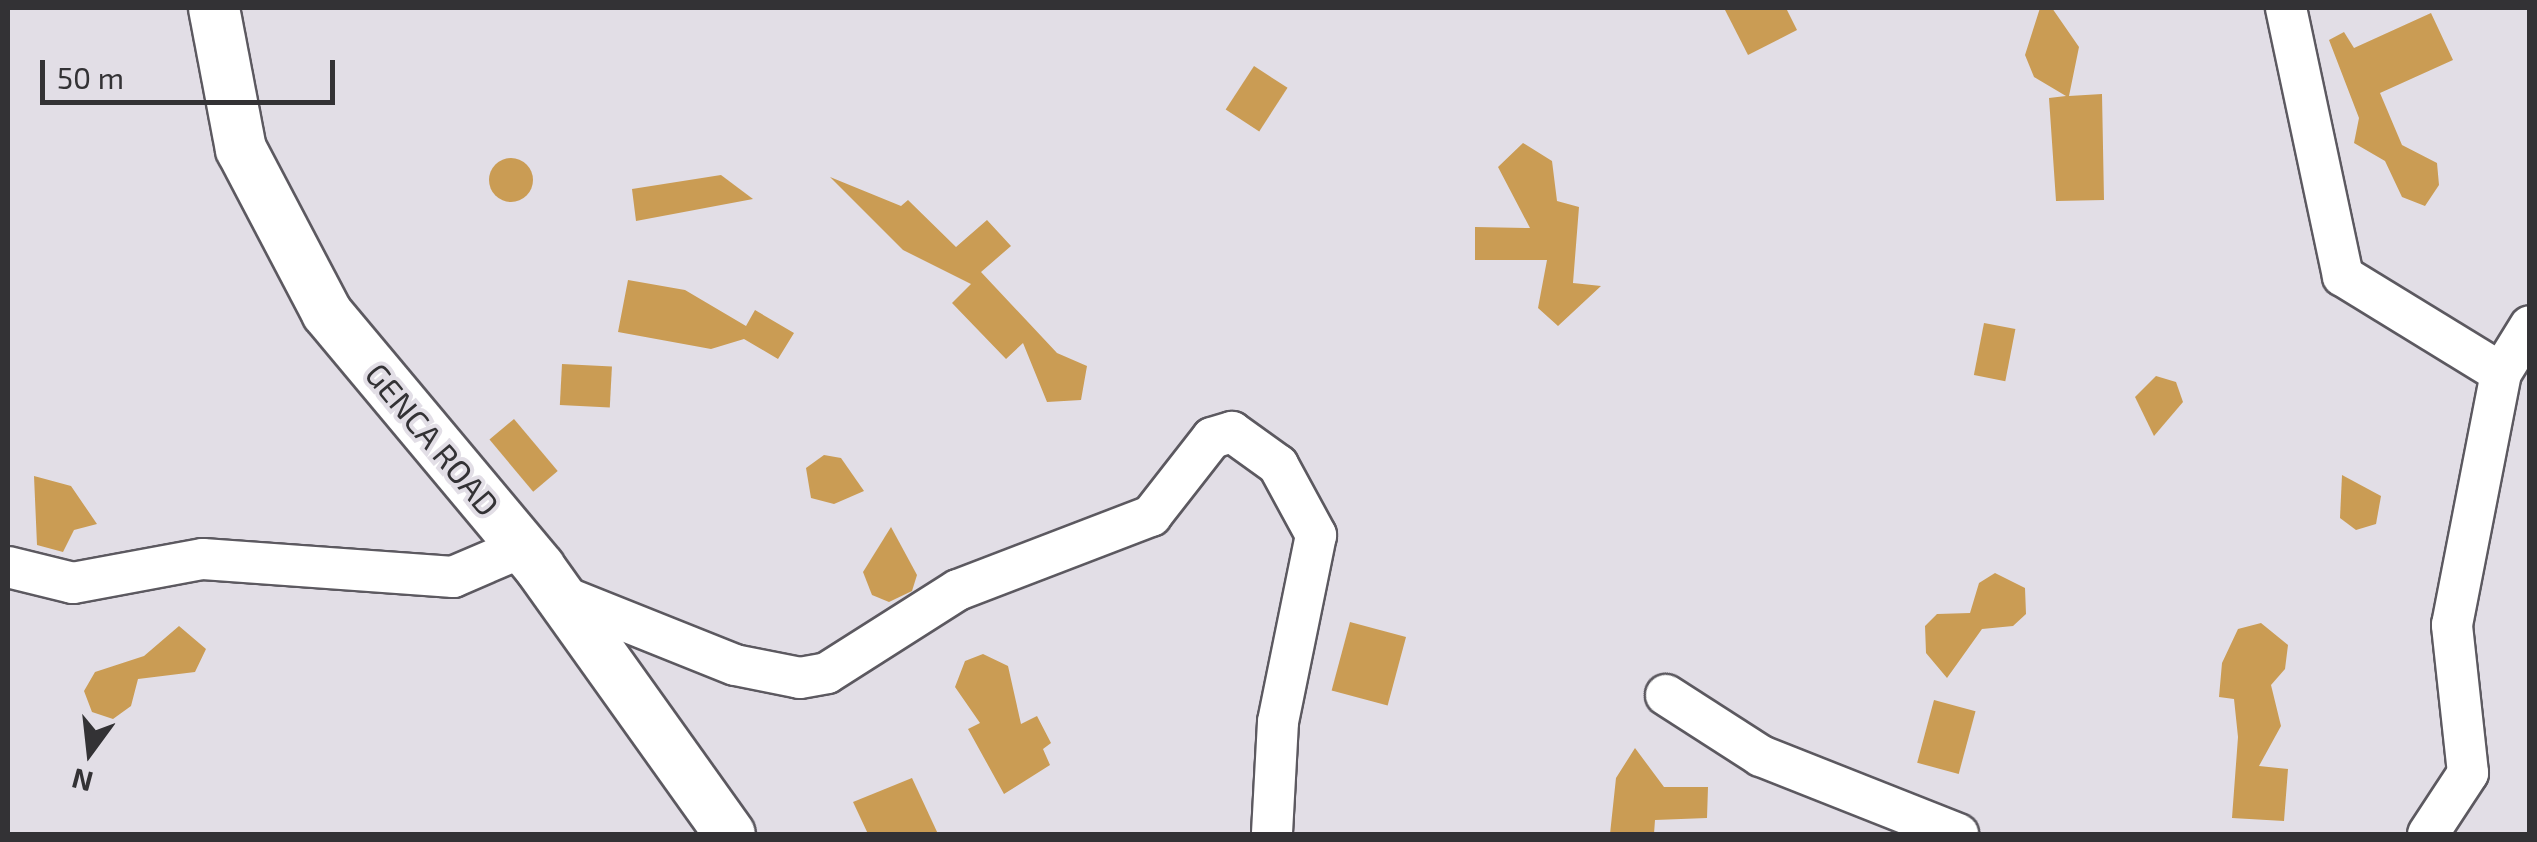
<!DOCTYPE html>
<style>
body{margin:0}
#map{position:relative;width:2537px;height:842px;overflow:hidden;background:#e2dee6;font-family:"Exo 2",sans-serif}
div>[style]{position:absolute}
.building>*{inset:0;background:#ca9c54;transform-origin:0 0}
.round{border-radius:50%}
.roads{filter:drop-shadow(2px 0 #5c5960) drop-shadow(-2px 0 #5c5960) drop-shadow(0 2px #5c5960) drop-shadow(0 -2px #5c5960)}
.minor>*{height:40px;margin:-20px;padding:0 20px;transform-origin:20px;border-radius:20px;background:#fff}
.tertiary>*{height:50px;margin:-25px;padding:0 25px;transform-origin:25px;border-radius:25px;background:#fff}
span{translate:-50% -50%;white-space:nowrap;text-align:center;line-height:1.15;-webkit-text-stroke:8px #e2dee6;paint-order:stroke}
.street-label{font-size:32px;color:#333235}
.frame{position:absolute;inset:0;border:10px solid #333235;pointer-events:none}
.north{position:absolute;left:40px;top:702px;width:100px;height:100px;-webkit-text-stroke:8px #e2dee6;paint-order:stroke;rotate:195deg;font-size:28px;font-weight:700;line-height:40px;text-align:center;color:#333235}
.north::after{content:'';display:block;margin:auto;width:35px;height:45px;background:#333235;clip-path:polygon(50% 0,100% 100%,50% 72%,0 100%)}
.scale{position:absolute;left:40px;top:60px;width:295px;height:45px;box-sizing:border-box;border:5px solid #333235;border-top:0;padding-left:12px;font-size:30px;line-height:35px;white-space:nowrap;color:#333235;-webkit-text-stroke:8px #e2dee6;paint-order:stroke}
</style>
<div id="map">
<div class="building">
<i style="clip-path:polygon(1724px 8px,1786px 8px,1797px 30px,1748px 55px)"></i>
<i style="clip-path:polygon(2040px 8px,2052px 8px,2079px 47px,2069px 96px,2102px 94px,2104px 200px,2056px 201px,2049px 98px,2066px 96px,2034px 77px,2025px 55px)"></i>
<i style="clip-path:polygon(2431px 13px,2453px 60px,2380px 93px,2402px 145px,2437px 163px,2439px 185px,2425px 206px,2402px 197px,2385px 161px,2354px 143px,2359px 118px,2329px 40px,2344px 32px,2354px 48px)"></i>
<i style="left:1254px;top:66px;width:40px;height:52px;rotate:33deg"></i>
<i style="clip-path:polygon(1523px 143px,1552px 161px,1557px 201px,1579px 207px,1573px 283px,1601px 286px,1558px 326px,1538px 308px,1547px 260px,1475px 260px,1475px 227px,1530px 228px,1498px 167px)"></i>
<i class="round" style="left:489px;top:158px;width:44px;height:44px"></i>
<i style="clip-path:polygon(721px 175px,753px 199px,636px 221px,632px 189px)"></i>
<i style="clip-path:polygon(830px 177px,901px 206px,908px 200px,956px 247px,987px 220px,1011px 246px,981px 272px,1057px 353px,1087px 366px,1081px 400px,1047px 402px,1023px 343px,1006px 359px,952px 303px,971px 284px,903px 250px)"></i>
<i style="clip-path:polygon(628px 280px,685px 290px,746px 326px,755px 310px,794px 333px,778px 359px,744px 339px,711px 349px,618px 332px)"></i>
<i style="left:1984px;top:323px;width:32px;height:53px;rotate:11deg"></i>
<i style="left:562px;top:364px;width:50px;height:41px;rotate:3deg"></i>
<i style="clip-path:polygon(2156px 376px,2176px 382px,2183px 402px,2154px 436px,2135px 397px)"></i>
<i style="left:514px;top:419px;width:68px;height:32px;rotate:50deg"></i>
<i style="clip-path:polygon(824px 455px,841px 458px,864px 491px,834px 504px,811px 498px,806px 468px)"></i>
<i style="clip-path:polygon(2342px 475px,2381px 496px,2376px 524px,2356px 530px,2340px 518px)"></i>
<i style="clip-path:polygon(34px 476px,71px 486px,97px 524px,74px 530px,63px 552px,37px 545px)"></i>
<i style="clip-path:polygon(891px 527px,917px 575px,912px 591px,889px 602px,872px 595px,863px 572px)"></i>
<i style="clip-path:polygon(1995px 573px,2025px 588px,2026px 614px,2013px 626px,1982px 629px,1947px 678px,1926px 653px,1925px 626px,1937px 614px,1970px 613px,1979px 583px)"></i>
<i style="left:1350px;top:622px;width:58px;height:71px;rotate:15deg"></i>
<i style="clip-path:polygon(2261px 623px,2288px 645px,2285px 669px,2271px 685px,2281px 726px,2259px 766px,2288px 769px,2284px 821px,2232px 818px,2238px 737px,2234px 699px,2219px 697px,2222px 663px,2238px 629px)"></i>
<i style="clip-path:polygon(179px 626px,206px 649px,195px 672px,138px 679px,131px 706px,113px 719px,92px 712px,84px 691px,95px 672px,144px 656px)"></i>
<i style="clip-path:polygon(983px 654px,1008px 666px,1021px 724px,1037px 716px,1051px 743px,1043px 749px,1050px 765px,1004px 794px,968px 729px,980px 723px,955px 687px,965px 661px)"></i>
<i style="left:1934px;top:700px;width:43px;height:65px;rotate:15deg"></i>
<i style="clip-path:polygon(1635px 748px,1664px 787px,1708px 787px,1707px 818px,1655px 820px,1654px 834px,1610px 834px,1616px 778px)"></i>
<i style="clip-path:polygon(912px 778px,938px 834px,868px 834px,853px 802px)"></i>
</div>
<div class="roads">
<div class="minor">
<i style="left:2286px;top:8px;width:274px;rotate:78deg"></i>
<i style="left:2343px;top:276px;width:185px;rotate:31.5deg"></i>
<i style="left:8px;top:567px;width:67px;rotate:13.8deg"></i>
<i style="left:73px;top:583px;width:132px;rotate:-10.5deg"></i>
<i style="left:203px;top:559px;width:251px;rotate:4.1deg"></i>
<i style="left:453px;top:577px;width:76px;rotate:-23.2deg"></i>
<i style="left:560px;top:595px;width:188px;rotate:21.8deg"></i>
<i style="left:735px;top:665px;width:66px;rotate:11.3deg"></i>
<i style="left:800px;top:678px;width:27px;rotate:-10deg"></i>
<i style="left:827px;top:673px;width:155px;rotate:-32.4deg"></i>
<i style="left:958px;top:590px;width:207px;rotate:-21deg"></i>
<i style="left:1151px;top:516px;width:99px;rotate:-52deg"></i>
<i style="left:1212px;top:438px;width:21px;rotate:-17deg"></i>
<i style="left:1232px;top:432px;width:57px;rotate:35.7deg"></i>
<i style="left:1278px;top:465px;width:80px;rotate:61.5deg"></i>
<i style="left:1316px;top:535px;width:191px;rotate:101.5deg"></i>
<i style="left:1278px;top:722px;width:112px;rotate:93.1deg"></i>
<i style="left:1666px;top:695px;width:113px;rotate:32.7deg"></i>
<i style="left:1761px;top:756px;width:212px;rotate:21.6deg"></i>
<i style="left:2428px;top:834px;width:73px;rotate:-56.7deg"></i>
<i style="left:2468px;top:773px;width:149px;rotate:-96.2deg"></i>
<i style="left:2452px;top:625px;width:257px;rotate:-79deg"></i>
<i style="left:2501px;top:373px;width:55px;rotate:-58.3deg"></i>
</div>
<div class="tertiary">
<i style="left:214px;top:8px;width:144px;rotate:79.2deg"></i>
<i style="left:241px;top:149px;width:185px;rotate:62.3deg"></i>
<i style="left:327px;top:313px;width:332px;rotate:50.1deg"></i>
<i style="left:540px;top:568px;width:327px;rotate:54.5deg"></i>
</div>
</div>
<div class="street-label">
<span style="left:433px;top:439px;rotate:50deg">GENCA ROAD</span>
</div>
<div class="frame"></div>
<div class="north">N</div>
<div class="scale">50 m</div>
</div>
